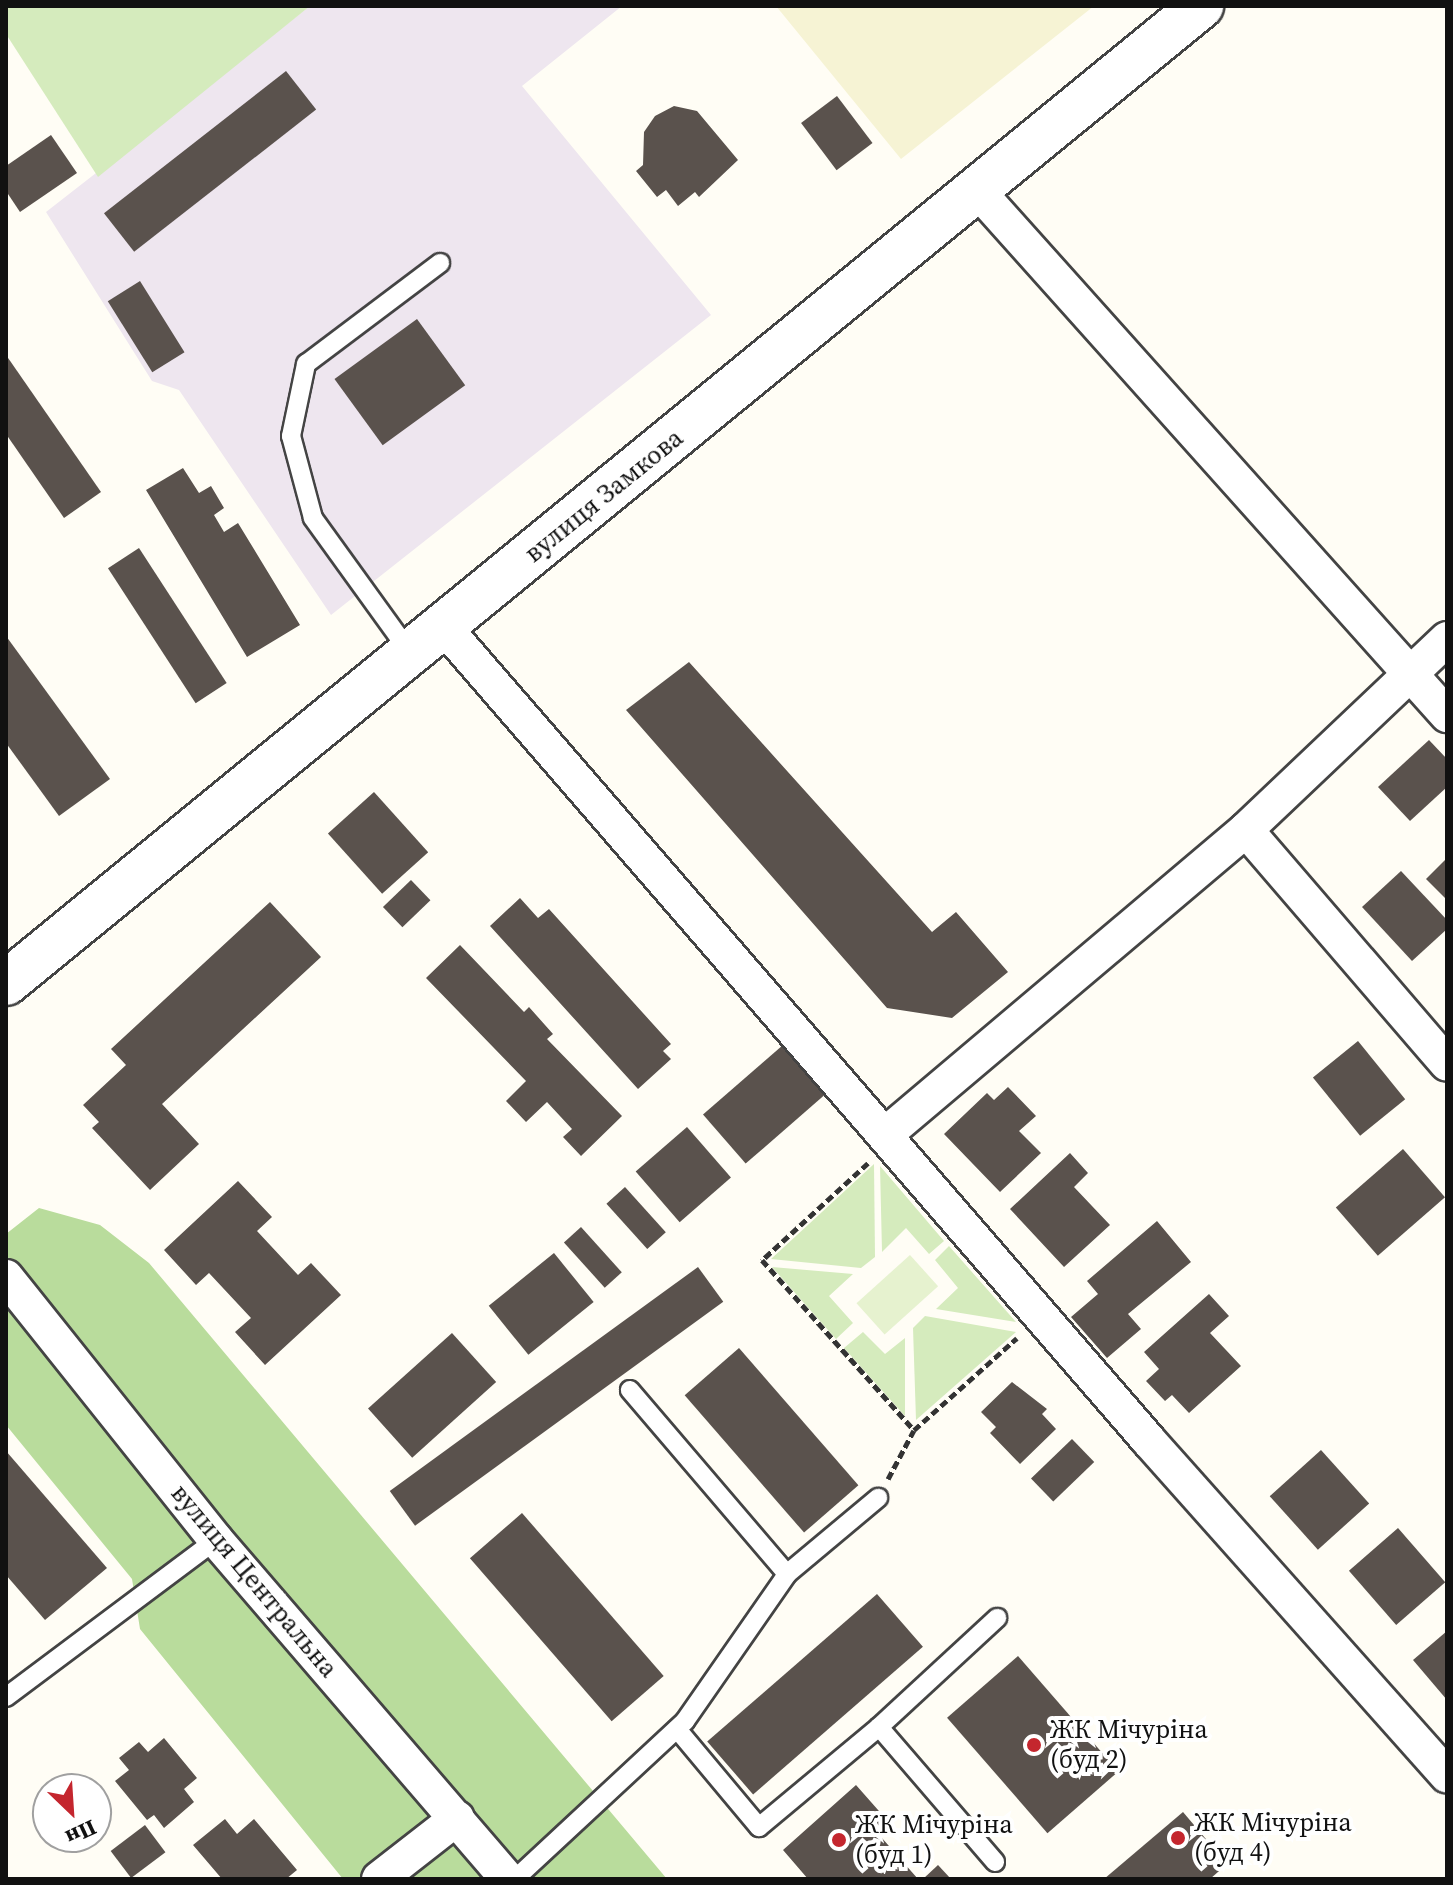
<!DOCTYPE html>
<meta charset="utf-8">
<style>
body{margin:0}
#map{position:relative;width:1453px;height:1885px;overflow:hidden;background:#fffdf5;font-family:"Source Serif 4",serif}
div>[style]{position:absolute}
.industrial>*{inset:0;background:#eee6ef}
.farmland>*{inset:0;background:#f6f3d4}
.green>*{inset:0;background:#d5ebbd}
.forest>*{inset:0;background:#b9dc9c}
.pitch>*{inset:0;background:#e6f2cf;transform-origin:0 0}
.building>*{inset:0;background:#5a524d;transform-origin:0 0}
.path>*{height:5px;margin-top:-2.5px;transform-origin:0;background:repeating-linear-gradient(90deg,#333 0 8px,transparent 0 12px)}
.roads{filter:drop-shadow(2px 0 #444) drop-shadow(-2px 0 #444) drop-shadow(0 2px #444) drop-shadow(0 -2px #444)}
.service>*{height:18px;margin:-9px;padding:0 9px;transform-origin:9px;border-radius:9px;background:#fff}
.minor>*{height:34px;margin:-17px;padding:0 17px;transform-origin:17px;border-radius:17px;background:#fff}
.tertiary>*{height:44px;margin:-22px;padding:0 22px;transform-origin:22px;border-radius:22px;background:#fff}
.dots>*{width:22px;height:22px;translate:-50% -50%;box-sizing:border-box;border:4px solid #fff;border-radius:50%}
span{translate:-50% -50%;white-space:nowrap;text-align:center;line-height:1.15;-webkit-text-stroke:8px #fff;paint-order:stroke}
.street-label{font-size:26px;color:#111}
.poi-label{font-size:26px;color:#111}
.left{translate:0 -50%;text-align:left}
.frame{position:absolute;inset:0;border:8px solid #111;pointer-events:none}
.north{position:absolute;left:32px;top:1773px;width:80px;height:80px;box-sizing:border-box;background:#fff;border:2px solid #a0a0a0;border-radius:50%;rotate:155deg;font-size:22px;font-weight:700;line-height:32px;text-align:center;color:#111}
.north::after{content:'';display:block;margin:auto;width:28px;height:36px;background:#c4262e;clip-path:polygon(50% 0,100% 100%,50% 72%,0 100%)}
</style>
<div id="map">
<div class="industrial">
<i style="clip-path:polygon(310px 6px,622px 6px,522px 86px,711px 315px,331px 615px,179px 390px,152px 381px,46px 212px)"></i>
</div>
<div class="farmland">
<i style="clip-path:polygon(776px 6px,1094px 6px,901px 159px)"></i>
</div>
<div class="green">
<i style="clip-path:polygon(6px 6px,310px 6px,98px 177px,6px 34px)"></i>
<i style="clip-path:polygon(874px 1164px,875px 1257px,861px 1268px,771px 1259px)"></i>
<i style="clip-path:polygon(880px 1166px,944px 1241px,929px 1254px,906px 1228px,882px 1252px)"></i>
<i style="clip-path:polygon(949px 1246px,1016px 1322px,936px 1309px,958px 1288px,935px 1260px)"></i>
<i style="clip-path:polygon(772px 1267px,853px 1274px,829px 1296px,853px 1323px,836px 1339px)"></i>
<i style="clip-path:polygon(925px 1316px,1016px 1332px,916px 1420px,913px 1328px)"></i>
<i style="clip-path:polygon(863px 1332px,885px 1354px,905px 1338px,905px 1416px,844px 1348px)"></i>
</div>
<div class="forest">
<i style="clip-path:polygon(39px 1208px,100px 1225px,149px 1263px,667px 1879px,343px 1879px,140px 1629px,132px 1579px,6px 1425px,6px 1234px)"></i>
</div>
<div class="pitch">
<i style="left:910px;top:1255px;width:42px;height:72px;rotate:48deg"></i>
</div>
<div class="building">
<i style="left:286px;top:71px;width:49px;height:231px;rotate:52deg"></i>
<i style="left:837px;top:96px;width:59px;height:45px;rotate:53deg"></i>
<i style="clip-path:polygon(674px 106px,697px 111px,738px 160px,699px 197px,695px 192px,678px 206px,666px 190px,657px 197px,636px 171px,643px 165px,644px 132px,655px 116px)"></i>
<i style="clip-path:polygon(51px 135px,77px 173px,20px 212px,6px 191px,6px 166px)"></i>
<i style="left:140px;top:281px;width:84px;height:38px;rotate:58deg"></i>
<i style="left:417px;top:319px;width:82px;height:102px;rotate:54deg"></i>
<i style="clip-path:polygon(6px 355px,101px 492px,64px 518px,6px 434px)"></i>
<i style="clip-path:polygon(183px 468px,199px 493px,211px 486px,224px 508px,214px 515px,224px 532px,238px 523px,300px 625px,247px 657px,146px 490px)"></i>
<i style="left:139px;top:548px;width:161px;height:37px;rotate:57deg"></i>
<i style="clip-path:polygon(6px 636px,110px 779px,59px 816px,6px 743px)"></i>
<i style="clip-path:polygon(689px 662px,932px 932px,956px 912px,1008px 972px,952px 1018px,887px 1008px,626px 710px)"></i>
<i style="clip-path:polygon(1429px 740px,1447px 759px,1447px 787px,1410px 821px,1378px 787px)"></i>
<i style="left:374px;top:792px;width:81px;height:62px;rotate:48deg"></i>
<i style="clip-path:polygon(1447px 858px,1447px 900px,1426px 879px)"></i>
<i style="clip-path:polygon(1401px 871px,1447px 920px,1447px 929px,1412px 961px,1362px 907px)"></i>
<i style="left:411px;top:880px;width:28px;height:39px;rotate:46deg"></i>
<i style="clip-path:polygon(520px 898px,538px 918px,549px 909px,671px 1044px,663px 1051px,671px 1059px,638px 1089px,490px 926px)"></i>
<i style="clip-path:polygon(270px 902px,321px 957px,162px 1104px,199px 1144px,150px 1190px,92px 1128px,99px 1122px,83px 1105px,126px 1065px,111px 1049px)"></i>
<i style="clip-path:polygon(460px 945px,524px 1012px,529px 1007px,553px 1034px,547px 1039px,622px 1116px,581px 1156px,563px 1137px,572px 1129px,547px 1102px,526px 1122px,506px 1101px,526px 1081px,426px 978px)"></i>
<i style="left:1358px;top:1041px;width:75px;height:58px;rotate:51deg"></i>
<i style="left:783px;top:1045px;width:65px;height:106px;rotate:49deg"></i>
<i style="clip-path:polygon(1008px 1087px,1036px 1116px,1019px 1131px,1041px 1153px,1000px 1192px,944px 1134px,987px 1093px,994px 1100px)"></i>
<i style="left:687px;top:1127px;width:67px;height:68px;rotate:49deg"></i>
<i style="left:1403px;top:1149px;width:64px;height:89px;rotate:49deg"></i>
<i style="clip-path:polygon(1070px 1153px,1088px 1173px,1074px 1187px,1110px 1225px,1064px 1267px,1010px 1209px)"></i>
<i style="clip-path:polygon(238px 1181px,272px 1217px,257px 1231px,298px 1275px,311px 1263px,341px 1295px,265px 1365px,235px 1332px,251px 1318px,209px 1273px,196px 1285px,164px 1250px)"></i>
<i style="left:625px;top:1187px;width:61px;height:25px;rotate:48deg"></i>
<i style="clip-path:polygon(1157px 1221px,1191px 1262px,1128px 1314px,1141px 1329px,1107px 1358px,1071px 1317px,1098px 1294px,1087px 1281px)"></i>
<i style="left:581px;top:1227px;width:61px;height:23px;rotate:48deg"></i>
<i style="left:554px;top:1253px;width:63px;height:84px;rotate:51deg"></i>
<i style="left:698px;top:1267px;width:43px;height:381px;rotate:54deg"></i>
<i style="clip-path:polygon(1209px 1294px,1229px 1316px,1210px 1333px,1241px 1366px,1189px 1413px,1172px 1395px,1165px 1401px,1146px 1381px,1159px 1369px,1144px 1352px)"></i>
<i style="left:452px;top:1333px;width:66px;height:113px;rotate:48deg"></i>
<i style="left:739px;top:1348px;width:182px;height:72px;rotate:49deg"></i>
<i style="clip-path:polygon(1012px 1382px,1047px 1409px,1042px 1414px,1056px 1429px,1020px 1464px,990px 1433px,996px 1427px,981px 1412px)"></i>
<i style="left:1072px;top:1439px;width:32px;height:57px;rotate:46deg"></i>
<i style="left:1321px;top:1450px;width:72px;height:69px;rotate:48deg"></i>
<i style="clip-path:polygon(6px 1451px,107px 1568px,45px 1620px,6px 1575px)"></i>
<i style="left:522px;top:1513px;width:216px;height:69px;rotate:49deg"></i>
<i style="left:1398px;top:1528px;width:72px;height:65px;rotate:49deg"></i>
<i style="left:877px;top:1594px;width:70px;height:225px;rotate:49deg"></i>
<i style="clip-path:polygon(1447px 1631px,1447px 1700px,1413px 1660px)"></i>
<i style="left:1018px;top:1656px;width:153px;height:94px;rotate:49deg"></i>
<i style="clip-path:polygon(164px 1738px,197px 1778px,184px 1789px,194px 1802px,164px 1828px,154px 1815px,147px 1820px,115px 1781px,129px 1770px,119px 1758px,139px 1742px,148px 1752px)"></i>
<i style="clip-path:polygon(856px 1785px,886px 1819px,874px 1829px,918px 1879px,808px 1879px,783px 1850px)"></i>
<i style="clip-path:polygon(1183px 1812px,1227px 1864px,1210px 1879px,1104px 1879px)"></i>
<i style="clip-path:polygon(225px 1819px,237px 1834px,254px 1819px,297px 1870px,286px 1879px,222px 1879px,193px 1845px)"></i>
<i style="left:145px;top:1825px;width:34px;height:43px;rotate:53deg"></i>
<i style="clip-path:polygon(938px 1865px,951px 1879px,923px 1879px)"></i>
</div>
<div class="path">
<i style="left:868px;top:1163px;width:144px;rotate:137.5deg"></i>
<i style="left:762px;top:1260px;width:228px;rotate:48.2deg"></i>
<i style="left:888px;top:1479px;width:55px;rotate:-62deg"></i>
<i style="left:914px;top:1430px;width:138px;rotate:-41.8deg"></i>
</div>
<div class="roads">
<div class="service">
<i style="left:411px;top:654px;width:168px;rotate:-125.8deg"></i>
<i style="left:313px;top:518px;width:85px;rotate:-105deg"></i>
<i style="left:291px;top:436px;width:74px;rotate:-78.2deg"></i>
<i style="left:306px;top:364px;width:168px;rotate:-37deg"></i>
<i style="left:787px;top:1574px;width:119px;rotate:-39.9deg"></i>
<i style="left:6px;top:1697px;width:262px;rotate:-36.8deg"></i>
<i style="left:879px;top:1727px;width:161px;rotate:-42.7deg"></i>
<i style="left:677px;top:1729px;width:128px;rotate:50.1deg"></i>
<i style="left:759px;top:1827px;width:156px;rotate:-39.8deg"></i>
<i style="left:879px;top:1727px;width:178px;rotate:49.3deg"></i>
<i style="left:515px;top:1879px;width:232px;rotate:-42.9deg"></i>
<i style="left:685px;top:1721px;width:179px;rotate:-55.2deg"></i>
<i style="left:787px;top:1574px;width:242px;rotate:-130.5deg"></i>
</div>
<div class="minor">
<i style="left:977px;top:190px;width:705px;rotate:48.16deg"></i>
<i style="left:444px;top:627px;width:1077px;rotate:49.1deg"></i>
<i style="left:1149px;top:1441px;width:448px;rotate:48.3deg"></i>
<i style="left:1447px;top:639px;width:277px;rotate:136.5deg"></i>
<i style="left:1246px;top:830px;width:308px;rotate:49.3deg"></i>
<i style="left:886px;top:1134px;width:471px;rotate:-40.2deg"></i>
<i style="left:6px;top:1277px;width:337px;rotate:51.4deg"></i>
<i style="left:216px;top:1540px;width:447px;rotate:49.3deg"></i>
<i style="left:379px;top:1879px;width:99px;rotate:-38deg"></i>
</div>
<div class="tertiary">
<i style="left:6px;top:983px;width:1544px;rotate:-39.27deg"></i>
</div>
</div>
<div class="dots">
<i style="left:1034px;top:1745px;background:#c4262e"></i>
<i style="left:1178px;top:1838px;background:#c4262e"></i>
<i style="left:839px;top:1840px;background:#c4262e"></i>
</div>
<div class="street-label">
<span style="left:604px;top:496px;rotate:-39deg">вулиця Замкова</span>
<span style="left:254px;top:1581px;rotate:50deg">вулиця Центральна</span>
</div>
<div class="poi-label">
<span class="left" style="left:1050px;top:1745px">ЖК Мічуріна<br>(буд 2)</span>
<span class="left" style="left:1194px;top:1838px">ЖК Мічуріна<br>(буд 4)</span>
<span class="left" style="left:855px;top:1840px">ЖК Мічуріна<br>(буд 1)</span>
</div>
<div class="frame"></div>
<div class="north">Пн</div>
</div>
